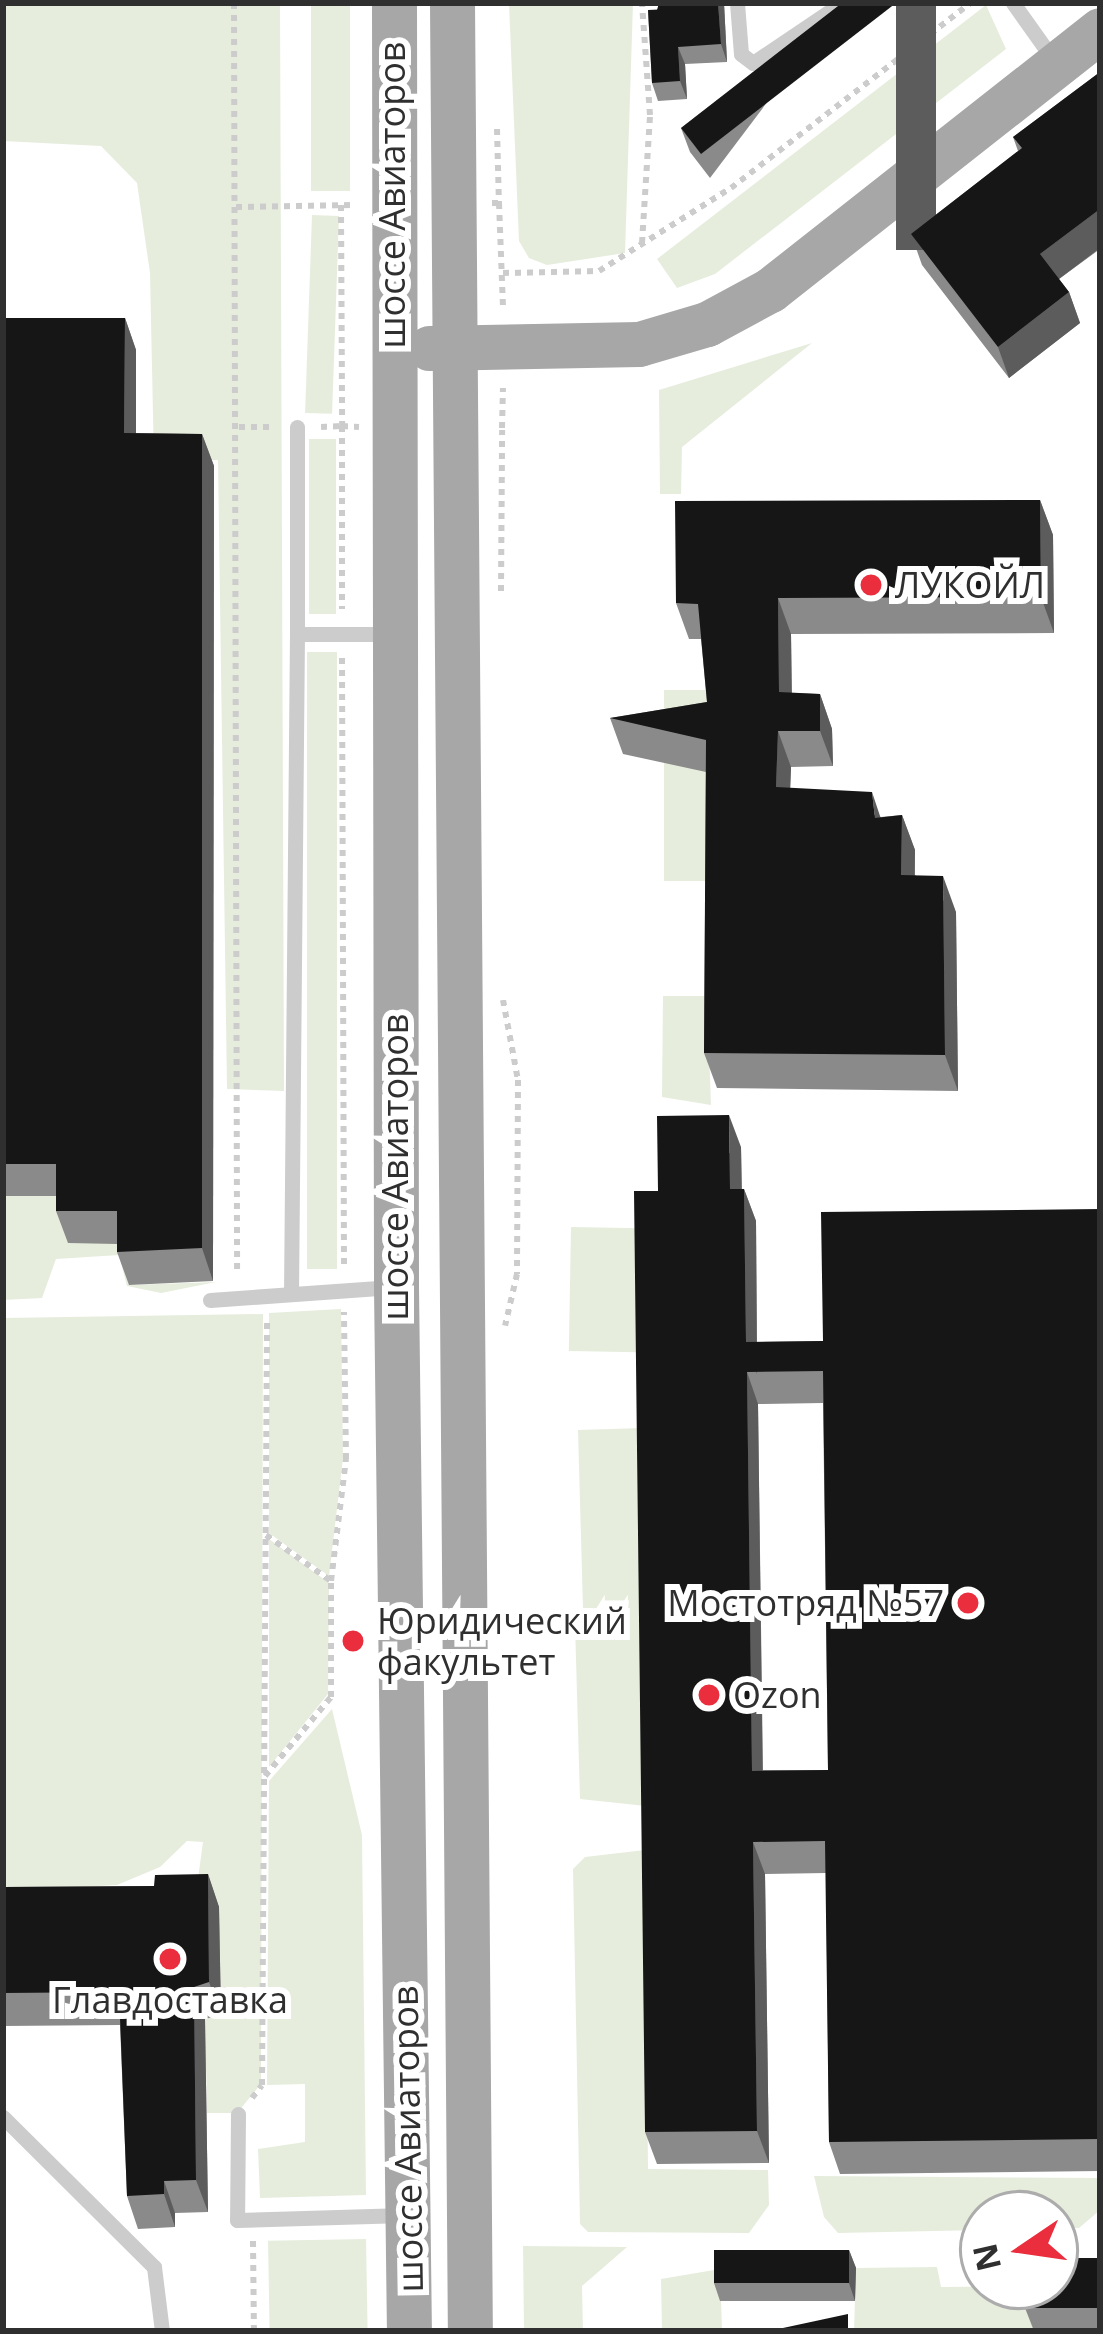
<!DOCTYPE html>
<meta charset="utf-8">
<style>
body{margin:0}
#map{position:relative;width:1103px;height:2334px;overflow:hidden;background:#fff;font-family:"Open Sans",sans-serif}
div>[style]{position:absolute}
.green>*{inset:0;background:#e6eddd;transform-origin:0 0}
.path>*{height:6px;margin-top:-3px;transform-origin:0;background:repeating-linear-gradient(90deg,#ccc 0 6px,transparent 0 12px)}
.service>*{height:15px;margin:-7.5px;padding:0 7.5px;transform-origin:7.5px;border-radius:7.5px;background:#ccc}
.primary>*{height:45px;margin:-22.5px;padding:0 22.5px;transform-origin:22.5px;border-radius:22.5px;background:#a7a7a7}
.wall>*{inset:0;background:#8a8a8a}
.shaded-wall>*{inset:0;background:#5c5c5c;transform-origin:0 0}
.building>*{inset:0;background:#161616;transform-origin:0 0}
.dots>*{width:33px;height:33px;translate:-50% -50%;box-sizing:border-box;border:6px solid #fff;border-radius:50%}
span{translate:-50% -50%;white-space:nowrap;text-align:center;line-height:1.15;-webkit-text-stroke:12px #fff;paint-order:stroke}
.street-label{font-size:36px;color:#2f2f2f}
.poi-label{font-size:36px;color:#2f2f2f}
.left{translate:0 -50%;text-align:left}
.right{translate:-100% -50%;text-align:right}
.frame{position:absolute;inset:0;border:6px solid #2f2f2f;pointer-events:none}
.north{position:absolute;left:959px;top:2190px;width:120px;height:120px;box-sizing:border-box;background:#fff;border:3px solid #acacac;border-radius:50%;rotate:257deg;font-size:33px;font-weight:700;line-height:48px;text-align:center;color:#2f2f2f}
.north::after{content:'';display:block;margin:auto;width:42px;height:54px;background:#ea2e3e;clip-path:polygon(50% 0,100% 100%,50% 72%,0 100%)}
</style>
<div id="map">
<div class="green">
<i style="clip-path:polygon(3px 3px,280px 3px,284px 1091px,227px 1089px,218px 460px,154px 463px,150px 273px,137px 183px,101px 146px,3px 141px)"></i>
<i style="left:311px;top:3px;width:39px;height:188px"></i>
<i style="clip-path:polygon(509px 3px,633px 3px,625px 253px,547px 265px,529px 258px,519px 241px)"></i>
<i style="clip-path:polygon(986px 5px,1006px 49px,715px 274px,677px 288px,657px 259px)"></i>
<i style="left:312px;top:215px;width:27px;height:198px;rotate:2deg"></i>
<i style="clip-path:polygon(812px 343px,682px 447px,681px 494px,660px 494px,659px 390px)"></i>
<i style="left:309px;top:439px;width:27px;height:175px"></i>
<i style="left:337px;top:652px;width:617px;height:30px;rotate:90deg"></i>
<i style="left:664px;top:690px;width:47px;height:191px"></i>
<i style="clip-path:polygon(663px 996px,707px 996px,711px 1105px,662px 1097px)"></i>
<i style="clip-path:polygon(3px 1196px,68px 1196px,129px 1244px,129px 1285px,216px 1282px,161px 1293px,127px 1286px,119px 1255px,56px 1259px,42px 1298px,3px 1300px)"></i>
<i style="left:571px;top:1227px;width:70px;height:124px;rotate:1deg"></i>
<i style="clip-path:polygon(341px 1309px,343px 1458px,329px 1576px,269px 1533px,269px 1313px)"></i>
<i style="clip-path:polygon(263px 1314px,261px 2084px,237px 2113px,207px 2113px,205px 2019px,221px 2014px,219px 1908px,194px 1908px,203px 1842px,187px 1841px,160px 1867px,117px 1885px,3px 1891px,3px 1318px)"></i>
<i style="clip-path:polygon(643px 1428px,646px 1806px,580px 1799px,575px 1624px,583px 1609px,578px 1430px)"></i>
<i style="clip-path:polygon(269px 1539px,329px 1583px,328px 1694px,269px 1767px)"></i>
<i style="clip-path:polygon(332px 1709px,362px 1835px,366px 2195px,260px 2198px,258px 2149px,305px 2142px,305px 2084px,267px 2085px,269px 1781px)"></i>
<i style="clip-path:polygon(645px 1850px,648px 2169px,768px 2170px,769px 2205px,749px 2233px,588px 2232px,580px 2224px,573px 1869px,585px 1857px)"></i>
<i style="clip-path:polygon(814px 2176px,1100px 2178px,1100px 2210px,1079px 2228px,1055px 2228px,1055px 2214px,983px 2214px,983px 2230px,838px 2233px,824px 2217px)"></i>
<i style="left:366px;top:2239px;width:92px;height:98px;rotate:89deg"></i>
<i style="clip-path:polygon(523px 2246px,627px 2247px,582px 2286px,583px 2331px,524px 2331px)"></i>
<i style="clip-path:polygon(937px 2267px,941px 2287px,1055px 2286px,1100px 2331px,854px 2331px,856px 2268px)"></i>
<i style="clip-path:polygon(720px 2269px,722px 2331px,662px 2331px,661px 2279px)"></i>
</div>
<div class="path">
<i style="left:234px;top:3px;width:1268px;rotate:89.86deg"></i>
<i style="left:497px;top:129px;width:74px;rotate:88.5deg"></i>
<i style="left:492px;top:203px;width:7px"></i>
<i style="left:499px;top:203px;width:106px;rotate:87.8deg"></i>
<i style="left:341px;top:205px;width:221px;rotate:89.7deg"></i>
<i style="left:342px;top:426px;width:17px;rotate:3deg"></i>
<i style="left:236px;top:207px;width:116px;rotate:-1deg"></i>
<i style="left:642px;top:243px;width:128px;rotate:-86.4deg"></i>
<i style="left:650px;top:115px;width:112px;rotate:-94.1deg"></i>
<i style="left:503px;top:273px;width:96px;rotate:-1.2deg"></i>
<i style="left:599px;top:271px;width:156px;rotate:-32.2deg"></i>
<i style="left:731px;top:188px;width:302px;rotate:-37.7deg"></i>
<i style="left:239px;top:427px;width:33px"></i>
<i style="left:321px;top:427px;width:21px;rotate:-3deg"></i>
<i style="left:342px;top:426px;width:183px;rotate:90deg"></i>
<i style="left:502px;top:428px;width:40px;rotate:-88.6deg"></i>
<i style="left:501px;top:591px;width:161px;rotate:-89.6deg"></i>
<i style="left:342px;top:658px;width:611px;rotate:89.81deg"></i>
<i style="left:503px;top:1000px;width:81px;rotate:79.4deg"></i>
<i style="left:518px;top:1080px;width:194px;rotate:90.3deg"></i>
<i style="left:517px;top:1274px;width:53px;rotate:103deg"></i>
<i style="left:266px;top:1535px;width:80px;rotate:35.3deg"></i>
<i style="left:265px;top:1776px;width:103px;rotate:-50.1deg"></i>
<i style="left:331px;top:1697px;width:116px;rotate:-90deg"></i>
<i style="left:331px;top:1581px;width:123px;rotate:-83deg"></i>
<i style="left:346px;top:1459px;width:147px;rotate:-90.8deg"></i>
<i style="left:252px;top:2098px;width:16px;rotate:-52deg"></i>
<i style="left:262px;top:2085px;width:762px;rotate:-89.62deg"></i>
<i style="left:253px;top:2241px;width:90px;rotate:89.4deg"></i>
</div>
<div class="service">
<i style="left:737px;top:3px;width:51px;rotate:85.5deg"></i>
<i style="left:741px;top:54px;width:15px;rotate:37deg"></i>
<i style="left:753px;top:63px;width:107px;rotate:-34deg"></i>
<i style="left:1013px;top:3px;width:72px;rotate:54.6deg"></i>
<i style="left:297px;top:634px;width:207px;rotate:-90deg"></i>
<i style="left:291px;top:1294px;width:660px;rotate:-89.48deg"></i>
<i style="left:297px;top:634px;width:93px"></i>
<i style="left:210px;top:1300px;width:183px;rotate:-4.1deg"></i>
<i style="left:238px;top:2114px;width:106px;rotate:90.5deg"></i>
<i style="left:237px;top:2220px;width:168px;rotate:-1.7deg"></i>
<i style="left:3px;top:2117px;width:213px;rotate:44.8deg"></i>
<i style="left:154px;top:2267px;width:64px;rotate:82.9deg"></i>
</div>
<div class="primary">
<i style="left:394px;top:3px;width:1284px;rotate:89.91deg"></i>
<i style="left:396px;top:1287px;width:1044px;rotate:89.29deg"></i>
<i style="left:452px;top:3px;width:2328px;rotate:89.56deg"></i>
<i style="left:429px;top:348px;width:210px;rotate:-1.1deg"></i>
<i style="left:639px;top:344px;width:71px;rotate:-16.4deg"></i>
<i style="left:707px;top:324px;width:72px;rotate:-28.4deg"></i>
<i style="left:770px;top:290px;width:420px;rotate:-38.2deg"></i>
</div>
<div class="wall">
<i style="clip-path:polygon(724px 3px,727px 62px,685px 64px,687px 99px,658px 101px,652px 83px,648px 10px)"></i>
<i style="clip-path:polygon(842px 3px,710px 178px,690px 152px,681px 128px)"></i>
<i style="clip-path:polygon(1100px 72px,1100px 249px,1059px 279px,1069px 292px,1080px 323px,1009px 378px,922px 265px,911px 234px,1018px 151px,1013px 137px)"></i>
<i style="clip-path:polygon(3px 318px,125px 318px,136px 350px,136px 433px,202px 434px,214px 466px,213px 1281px,129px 1285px,117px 1252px,117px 1244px,68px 1243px,56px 1211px,56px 1196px,3px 1196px)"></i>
<i style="clip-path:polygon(1040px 500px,1053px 535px,1054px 633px,791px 634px,792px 693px,820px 694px,832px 729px,833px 766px,791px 767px,790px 788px,881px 817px,902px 815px,915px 850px,915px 875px,956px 912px,958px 1091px,717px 1088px,704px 1053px,706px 772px,623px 754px,610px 718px,707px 702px,701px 639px,689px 639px,676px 603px)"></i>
<i style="clip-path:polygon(evenodd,741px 1147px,742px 1189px,744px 1189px,756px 1221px,757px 1342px,823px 1341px,1100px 1209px,1100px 2171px,840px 2174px,829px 2142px,826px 1873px,765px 1874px,769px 2163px,657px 2164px,645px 2132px,658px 1191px,741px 1147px,823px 1403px,828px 1770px,763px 1770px,758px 1404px,823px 1403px)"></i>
<i style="clip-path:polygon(208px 1874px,219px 1907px,221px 2015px,205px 2019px,208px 2212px,175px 2213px,175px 2227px,138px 2229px,127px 2196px,120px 2025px,3px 2026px,3px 1887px,154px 1886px)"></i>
<i style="clip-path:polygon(849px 2250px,856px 2268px,855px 2301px,720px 2301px,714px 2283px)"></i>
<i style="clip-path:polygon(1100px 2258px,1100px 2331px,1034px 2331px,1025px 2308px)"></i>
</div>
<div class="shaded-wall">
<i style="clip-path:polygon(718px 3px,724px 3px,727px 62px,721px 44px)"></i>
<i style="left:896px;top:3px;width:40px;height:247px"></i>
<i style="clip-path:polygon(678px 47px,685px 64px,687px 99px,680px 81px)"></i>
<i style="clip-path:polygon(1100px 209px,1100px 248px,1051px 285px,1040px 254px)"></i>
<i style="clip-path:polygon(1069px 292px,1080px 323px,1009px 378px,998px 347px)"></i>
<i style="clip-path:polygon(125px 318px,136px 350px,136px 466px,124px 433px)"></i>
<i style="clip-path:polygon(202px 434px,214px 466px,213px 1281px,202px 1248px)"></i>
<i style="clip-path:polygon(1040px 500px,1053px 535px,1054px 633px,1041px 597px)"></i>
<i style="clip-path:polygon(778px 598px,791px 634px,792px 728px,779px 692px)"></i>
<i style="clip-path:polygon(820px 694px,832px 729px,833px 766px,820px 731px)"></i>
<i style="clip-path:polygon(778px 731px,791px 767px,789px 823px,776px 787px)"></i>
<i style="clip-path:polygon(872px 792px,884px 828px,875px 818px)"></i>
<i style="clip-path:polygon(902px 815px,915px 850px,914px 910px,901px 875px)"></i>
<i style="clip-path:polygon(943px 876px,956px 912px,958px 1091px,945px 1055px)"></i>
<i style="clip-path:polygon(729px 1115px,741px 1147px,742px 1221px,730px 1189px)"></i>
<i style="clip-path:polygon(744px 1189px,756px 1221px,757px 1374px,746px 1342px)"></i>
<i style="clip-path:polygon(747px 1372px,758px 1404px,763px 1803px,752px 1771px)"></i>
<i style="clip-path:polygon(753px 1842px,765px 1874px,769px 2163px,757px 2131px)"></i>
<i style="clip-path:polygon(208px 1874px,219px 1907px,221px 2015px,209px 1982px)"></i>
<i style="clip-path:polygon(194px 1987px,205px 2019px,208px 2212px,196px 2180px)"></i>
<i style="clip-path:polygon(164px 2181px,175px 2213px,175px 2227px,164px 2194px)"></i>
<i style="clip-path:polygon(849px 2250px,856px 2268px,855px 2301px,849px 2283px)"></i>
</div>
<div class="building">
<i style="clip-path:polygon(659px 3px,718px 3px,721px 44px,678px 47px,680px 81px,652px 83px,648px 10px,657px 10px)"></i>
<i style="clip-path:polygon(842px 3px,896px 3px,701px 154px,681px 128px)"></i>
<i style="clip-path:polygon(1100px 72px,1100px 209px,1040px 254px,1069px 292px,998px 347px,911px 234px,1022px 148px,1013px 137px)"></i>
<i style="clip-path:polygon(3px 318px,125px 318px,124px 433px,202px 434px,202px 1248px,117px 1252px,117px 1211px,56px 1211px,56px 1164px,3px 1164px)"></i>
<i style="clip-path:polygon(1040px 500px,1041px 597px,778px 598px,779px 692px,820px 694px,820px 731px,778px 731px,776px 787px,872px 792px,875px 818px,902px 815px,901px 875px,943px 876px,945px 1055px,704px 1053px,706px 740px,610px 718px,707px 702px,698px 604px,676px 603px,675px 501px)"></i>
<i style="clip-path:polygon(evenodd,729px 1115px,730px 1189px,744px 1189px,746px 1342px,823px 1341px,821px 1212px,1100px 1209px,1100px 2139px,829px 2142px,825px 1841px,753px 1842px,757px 2131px,645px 2132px,634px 1191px,658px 1191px,657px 1116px,729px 1115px,823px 1371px,828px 1770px,752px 1771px,747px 1372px,823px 1371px)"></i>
<i style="clip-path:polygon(208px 1874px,209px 1982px,194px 1987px,196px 2180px,164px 2181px,164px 2194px,127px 2196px,119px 1992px,3px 1993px,3px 1887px,154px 1886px,155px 1875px)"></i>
<i style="left:849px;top:2250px;width:33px;height:135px;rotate:90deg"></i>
<i style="clip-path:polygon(1055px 2258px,1100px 2258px,1100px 2308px,1025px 2308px,1025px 2286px,1055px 2286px)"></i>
<i style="clip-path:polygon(848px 2314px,848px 2331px,769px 2331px)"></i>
</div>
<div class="dots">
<i style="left:871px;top:585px;background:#ea2e3e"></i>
<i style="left:968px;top:1603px;background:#ea2e3e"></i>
<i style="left:353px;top:1641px;background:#ea2e3e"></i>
<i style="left:709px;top:1695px;background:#ea2e3e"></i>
<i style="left:170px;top:1959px;background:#ea2e3e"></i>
</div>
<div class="street-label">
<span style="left:392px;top:195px;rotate:-90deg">шоссе Авиаторов</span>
<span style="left:395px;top:1167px;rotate:-90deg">шоссе Авиаторов</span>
<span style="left:407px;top:2139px;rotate:-91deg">шоссе Авиаторов</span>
</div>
<div class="poi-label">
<span class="left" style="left:895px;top:585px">ЛУКОЙЛ</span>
<span class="right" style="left:944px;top:1603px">Мостотряд №57</span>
<span class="left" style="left:377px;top:1641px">Юридический<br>факультет</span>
<span class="left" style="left:733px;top:1695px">Ozon</span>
<span style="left:170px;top:2000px">Главдоставка</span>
</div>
<div class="frame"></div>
<div class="north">N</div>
</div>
